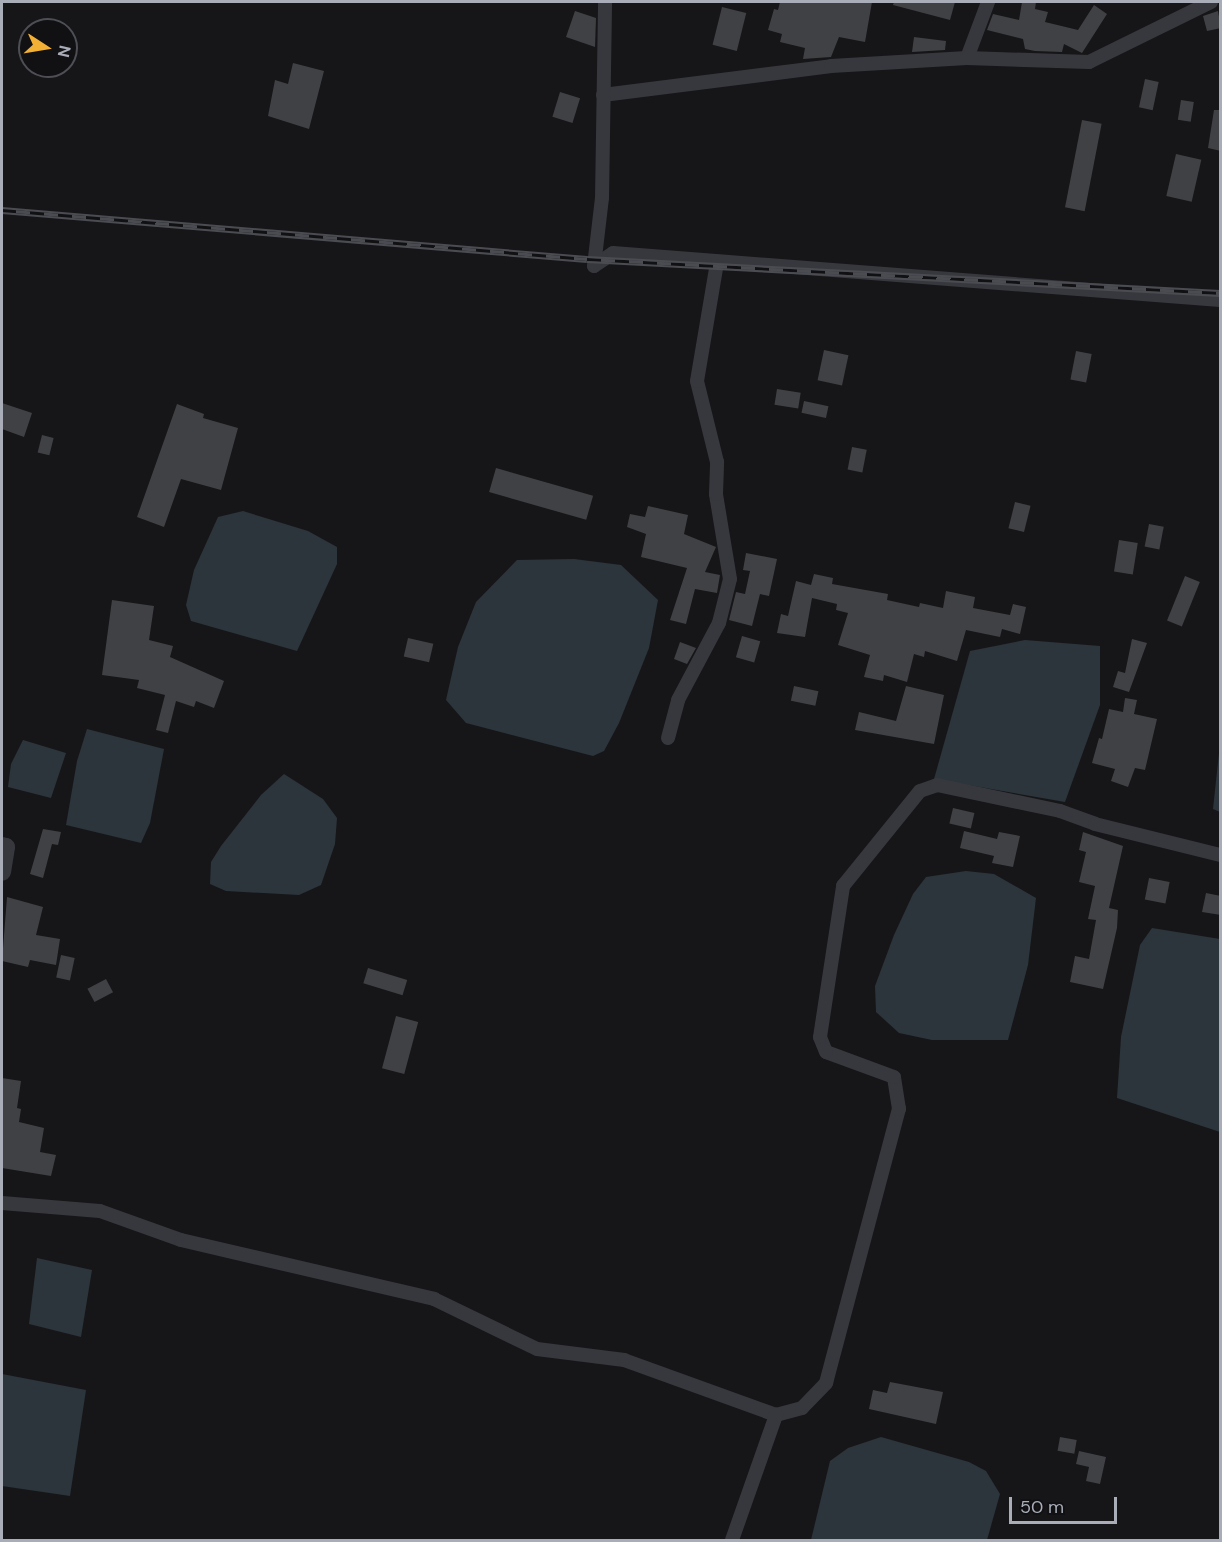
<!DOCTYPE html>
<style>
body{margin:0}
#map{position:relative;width:1222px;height:1542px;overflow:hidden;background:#161618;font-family:"DM Sans",sans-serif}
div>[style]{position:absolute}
.water>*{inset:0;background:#2c353c}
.building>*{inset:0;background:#404145;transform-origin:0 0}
.minor>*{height:14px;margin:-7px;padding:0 7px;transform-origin:7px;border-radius:7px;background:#37383d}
.tertiary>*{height:18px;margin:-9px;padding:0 9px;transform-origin:9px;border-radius:9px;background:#37383d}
.rail>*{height:7px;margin-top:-3.5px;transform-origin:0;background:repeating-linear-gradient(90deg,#111113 0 14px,#4a4c52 0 28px);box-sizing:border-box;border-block:2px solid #4a4c52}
span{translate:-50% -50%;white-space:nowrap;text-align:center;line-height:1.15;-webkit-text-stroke:4.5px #111113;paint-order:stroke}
.frame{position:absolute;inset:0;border:3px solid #a8adb8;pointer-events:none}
.north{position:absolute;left:18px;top:18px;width:60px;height:60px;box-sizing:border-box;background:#111113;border:2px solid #4d4f55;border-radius:50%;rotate:102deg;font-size:16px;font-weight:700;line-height:24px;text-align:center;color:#a8adb8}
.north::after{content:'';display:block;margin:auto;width:21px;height:27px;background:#f2b134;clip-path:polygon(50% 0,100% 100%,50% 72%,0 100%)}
.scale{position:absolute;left:1009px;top:1497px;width:108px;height:27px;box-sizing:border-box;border:3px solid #a8adb8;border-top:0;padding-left:8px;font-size:18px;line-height:21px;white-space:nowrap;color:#a8adb8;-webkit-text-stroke:4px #111113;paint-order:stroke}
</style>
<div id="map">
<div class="water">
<i style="clip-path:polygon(243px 511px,308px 531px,337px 547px,337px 564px,297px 651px,191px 621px,186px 605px,194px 570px,218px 517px)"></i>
<i style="clip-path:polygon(574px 559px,621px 565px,658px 600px,649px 648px,619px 723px,604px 751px,593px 756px,466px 723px,446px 700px,458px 647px,476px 602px,517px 560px)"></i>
<i style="clip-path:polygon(1025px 640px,1100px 646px,1100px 705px,1065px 802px,934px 779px,970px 651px)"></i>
<i style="clip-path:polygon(87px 729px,164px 749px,150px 823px,141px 843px,66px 825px,77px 761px)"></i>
<i style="clip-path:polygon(23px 740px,66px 753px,51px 798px,8px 787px,11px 764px)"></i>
<i style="clip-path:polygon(1220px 744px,1220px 812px,1213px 809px)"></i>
<i style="clip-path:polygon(284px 774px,323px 799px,337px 818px,335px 844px,321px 885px,299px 895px,226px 891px,210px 884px,211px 862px,221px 846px,261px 795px)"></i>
<i style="clip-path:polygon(966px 871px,994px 874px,1036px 898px,1028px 965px,1008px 1040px,932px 1040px,899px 1033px,876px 1012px,875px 986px,894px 935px,913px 894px,926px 877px)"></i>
<i style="clip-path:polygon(1152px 928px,1220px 939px,1220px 1132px,1117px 1098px,1121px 1037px,1140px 945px)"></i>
<i style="clip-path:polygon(37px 1258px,92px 1270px,81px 1337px,29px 1324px)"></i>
<i style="clip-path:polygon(2px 1374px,86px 1390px,70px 1496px,2px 1486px)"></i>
<i style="clip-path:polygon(881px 1437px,969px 1462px,986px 1471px,1000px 1494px,987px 1540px,811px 1540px,830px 1461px,848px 1448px)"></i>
</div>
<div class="building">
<i style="clip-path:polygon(780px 2px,872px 2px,865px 42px,839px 37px,831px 57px,803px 59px,805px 48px,780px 42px,782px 34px,768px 30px,774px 9px,778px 10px)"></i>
<i style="clip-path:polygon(894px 2px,955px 2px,950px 20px,893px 5px)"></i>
<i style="clip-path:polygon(1022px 2px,1036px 2px,1035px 9px,1048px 12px,1045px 22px,1078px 30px,1094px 5px,1107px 14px,1082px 53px,1064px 44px,1062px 52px,1035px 51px,1025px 49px,1023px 39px,987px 30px,993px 14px,1019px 20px)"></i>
<i style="left:722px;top:7px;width:25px;height:39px;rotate:14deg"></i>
<i style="clip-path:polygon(575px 11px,596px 18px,595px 47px,566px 37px)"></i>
<i style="clip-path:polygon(1218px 11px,1221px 28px,1207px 31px,1203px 16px)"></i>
<i style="clip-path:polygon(914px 37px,946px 41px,945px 50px,912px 52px)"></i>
<i style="clip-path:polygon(293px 63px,324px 71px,309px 129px,268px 116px,275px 80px,288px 84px)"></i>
<i style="left:1145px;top:79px;width:14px;height:29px;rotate:12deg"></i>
<i style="left:560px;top:92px;width:21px;height:26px;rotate:17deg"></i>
<i style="left:1181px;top:100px;width:13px;height:20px;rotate:9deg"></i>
<i style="clip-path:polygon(1214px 110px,1221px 110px,1221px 151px,1208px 148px)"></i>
<i style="left:1082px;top:120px;width:20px;height:89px;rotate:11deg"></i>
<i style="left:1176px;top:154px;width:26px;height:43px;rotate:13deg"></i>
<i style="left:824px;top:350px;width:25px;height:31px;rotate:12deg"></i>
<i style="left:1076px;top:351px;width:16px;height:29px;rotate:11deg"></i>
<i style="left:777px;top:389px;width:24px;height:16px;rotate:9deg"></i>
<i style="left:804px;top:401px;width:25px;height:12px;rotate:12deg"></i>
<i style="clip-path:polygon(2px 403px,32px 413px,24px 437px,2px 429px)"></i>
<i style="clip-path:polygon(177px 404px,204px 414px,203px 418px,238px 428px,221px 490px,181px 479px,164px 527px,137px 517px)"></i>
<i style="left:42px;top:435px;width:12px;height:18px;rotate:14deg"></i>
<i style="left:852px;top:447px;width:15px;height:23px;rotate:11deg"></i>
<i style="left:496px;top:468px;width:101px;height:25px;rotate:16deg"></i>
<i style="left:1015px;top:502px;width:16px;height:27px;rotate:14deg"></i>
<i style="clip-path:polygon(648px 506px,688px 515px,684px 534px,716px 547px,705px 572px,720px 575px,717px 593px,695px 589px,686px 624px,670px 620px,687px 568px,641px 557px,646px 534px,627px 527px,630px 514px,645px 517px)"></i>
<i style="left:1149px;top:524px;width:15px;height:23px;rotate:11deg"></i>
<i style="left:1119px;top:540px;width:19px;height:32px;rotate:9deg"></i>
<i style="clip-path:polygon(746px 553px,777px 559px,769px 596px,760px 594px,752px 626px,729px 620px,736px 592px,745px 594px,750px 571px,743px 570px)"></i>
<i style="clip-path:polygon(814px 574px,833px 578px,832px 584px,888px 594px,887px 600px,919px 607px,920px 603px,943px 608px,946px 591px,975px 597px,973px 608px,1010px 615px,1013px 604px,1026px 607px,1020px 634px,1002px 629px,1000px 637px,966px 630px,957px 661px,925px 651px,924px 657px,914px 654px,907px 682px,884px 675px,883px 681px,864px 677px,870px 655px,838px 645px,848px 613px,836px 610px,837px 604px,812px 598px,805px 637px,777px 633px,781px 614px,788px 616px,796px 581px,811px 585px)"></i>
<i style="left:1185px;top:576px;width:16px;height:48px;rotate:22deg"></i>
<i style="clip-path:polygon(112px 600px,154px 606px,149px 640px,173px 646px,170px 657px,224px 681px,214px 708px,196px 701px,194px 707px,176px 701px,168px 733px,156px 730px,165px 695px,137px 688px,139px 680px,102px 675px)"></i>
<i style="left:742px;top:636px;width:19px;height:22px;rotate:16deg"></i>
<i style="left:408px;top:638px;width:26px;height:19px;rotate:13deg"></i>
<i style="clip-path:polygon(1132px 639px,1147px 643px,1129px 692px,1113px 687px,1118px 671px,1125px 673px)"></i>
<i style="clip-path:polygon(680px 642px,696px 648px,687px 664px,674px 659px)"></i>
<i style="left:794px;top:686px;width:25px;height:15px;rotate:12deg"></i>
<i style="clip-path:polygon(906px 686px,944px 695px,934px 744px,855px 730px,859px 712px,896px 721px)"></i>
<i style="clip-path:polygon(1125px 698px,1137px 700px,1134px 714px,1157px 719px,1145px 770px,1135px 768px,1128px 787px,1111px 781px,1115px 769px,1092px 763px,1099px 738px,1102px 739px,1109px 709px,1123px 712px)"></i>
<i style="left:953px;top:808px;width:22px;height:16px;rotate:13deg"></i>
<i style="clip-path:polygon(43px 829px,61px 832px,58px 845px,52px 844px,43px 878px,30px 874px)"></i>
<i style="clip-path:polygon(964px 831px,997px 839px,999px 832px,1020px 836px,1013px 867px,992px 863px,994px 856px,960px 848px)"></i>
<i style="clip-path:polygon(1083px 832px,1123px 846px,1109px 908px,1118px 910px,1117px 928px,1103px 989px,1070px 982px,1075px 956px,1089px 959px,1096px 920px,1088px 919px,1095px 886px,1079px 882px,1086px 852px,1079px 850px)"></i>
<i style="left:1149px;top:878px;width:21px;height:22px;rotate:11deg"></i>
<i style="clip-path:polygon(1206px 893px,1221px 896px,1221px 915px,1202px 912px)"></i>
<i style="clip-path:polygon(7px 897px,43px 907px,36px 935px,60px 939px,56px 965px,30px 960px,28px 967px,2px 961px)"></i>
<i style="left:61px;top:955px;width:14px;height:23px;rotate:12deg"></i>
<i style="left:368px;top:968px;width:41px;height:16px;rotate:17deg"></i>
<i style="left:106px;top:979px;width:15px;height:21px;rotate:62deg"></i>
<i style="left:396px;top:1016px;width:23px;height:54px;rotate:15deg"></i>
<i style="clip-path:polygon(2px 1078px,21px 1081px,17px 1108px,21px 1109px,19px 1122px,44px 1128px,40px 1152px,56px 1155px,51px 1176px,2px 1168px)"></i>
<i style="clip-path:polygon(890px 1382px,943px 1392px,936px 1424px,869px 1409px,873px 1390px,887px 1393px)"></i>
<i style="left:1060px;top:1437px;width:17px;height:14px;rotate:10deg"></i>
<i style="clip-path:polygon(1079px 1451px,1106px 1457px,1100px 1484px,1086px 1481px,1089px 1467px,1076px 1464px)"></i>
</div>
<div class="minor">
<i style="left:967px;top:58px;width:60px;rotate:-69.4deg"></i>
<i style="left:603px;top:95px;width:230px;rotate:-7.2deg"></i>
<i style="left:831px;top:66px;width:136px;rotate:-3.4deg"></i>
<i style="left:967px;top:58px;width:122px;rotate:1.9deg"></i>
<i style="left:1089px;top:62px;width:136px;rotate:-26.2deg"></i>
<i style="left:594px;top:266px;width:23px;rotate:-34deg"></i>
<i style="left:613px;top:253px;width:609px;rotate:4.43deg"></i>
<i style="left:594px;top:266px;width:68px;rotate:-83.3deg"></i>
<i style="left:602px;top:198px;width:196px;rotate:-89.1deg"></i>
<i style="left:668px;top:738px;width:39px;rotate:-75deg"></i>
<i style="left:678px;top:700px;width:87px;rotate:-62deg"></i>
<i style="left:719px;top:623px;width:45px;rotate:-76deg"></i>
<i style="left:730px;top:579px;width:86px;rotate:-99.4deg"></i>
<i style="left:716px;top:494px;width:32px;rotate:-88deg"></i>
<i style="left:717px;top:462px;width:83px;rotate:-103.9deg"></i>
<i style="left:697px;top:381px;width:120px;rotate:-80.4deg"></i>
<i style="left:2px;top:1203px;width:98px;rotate:4.7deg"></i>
<i style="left:100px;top:1211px;width:86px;rotate:19.7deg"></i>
<i style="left:181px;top:1240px;width:260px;rotate:13.1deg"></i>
<i style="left:434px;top:1299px;width:114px;rotate:25.9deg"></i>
<i style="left:537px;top:1349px;width:88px;rotate:7.2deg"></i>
<i style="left:624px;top:1360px;width:162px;rotate:19.9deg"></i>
<i style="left:776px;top:1415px;width:27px;rotate:-15deg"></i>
<i style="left:802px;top:1408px;width:35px;rotate:-46deg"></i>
<i style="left:826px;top:1383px;width:284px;rotate:-75.1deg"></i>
<i style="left:899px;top:1109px;width:32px;rotate:-99deg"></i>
<i style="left:894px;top:1077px;width:72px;rotate:-159.8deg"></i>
<i style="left:826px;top:1052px;width:16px;rotate:-112deg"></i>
<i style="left:820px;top:1037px;width:153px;rotate:-81.3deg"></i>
<i style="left:843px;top:886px;width:122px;rotate:-51deg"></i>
<i style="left:920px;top:791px;width:18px;rotate:-19deg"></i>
<i style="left:937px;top:785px;width:126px;rotate:11.9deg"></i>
<i style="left:1060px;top:811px;width:37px;rotate:20deg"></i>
<i style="left:1095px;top:824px;width:129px;rotate:13.9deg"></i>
<i style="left:732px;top:1540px;width:133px;rotate:-70.6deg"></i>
</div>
<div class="tertiary">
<i style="left:2px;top:846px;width:4px;rotate:14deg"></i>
<i style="left:6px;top:847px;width:25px;rotate:99deg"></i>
</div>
<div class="rail">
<i style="left:2px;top:210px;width:587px;rotate:4.79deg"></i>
<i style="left:587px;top:259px;width:634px;rotate:3.07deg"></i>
</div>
<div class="frame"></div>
<div class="north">N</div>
<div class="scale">50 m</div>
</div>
